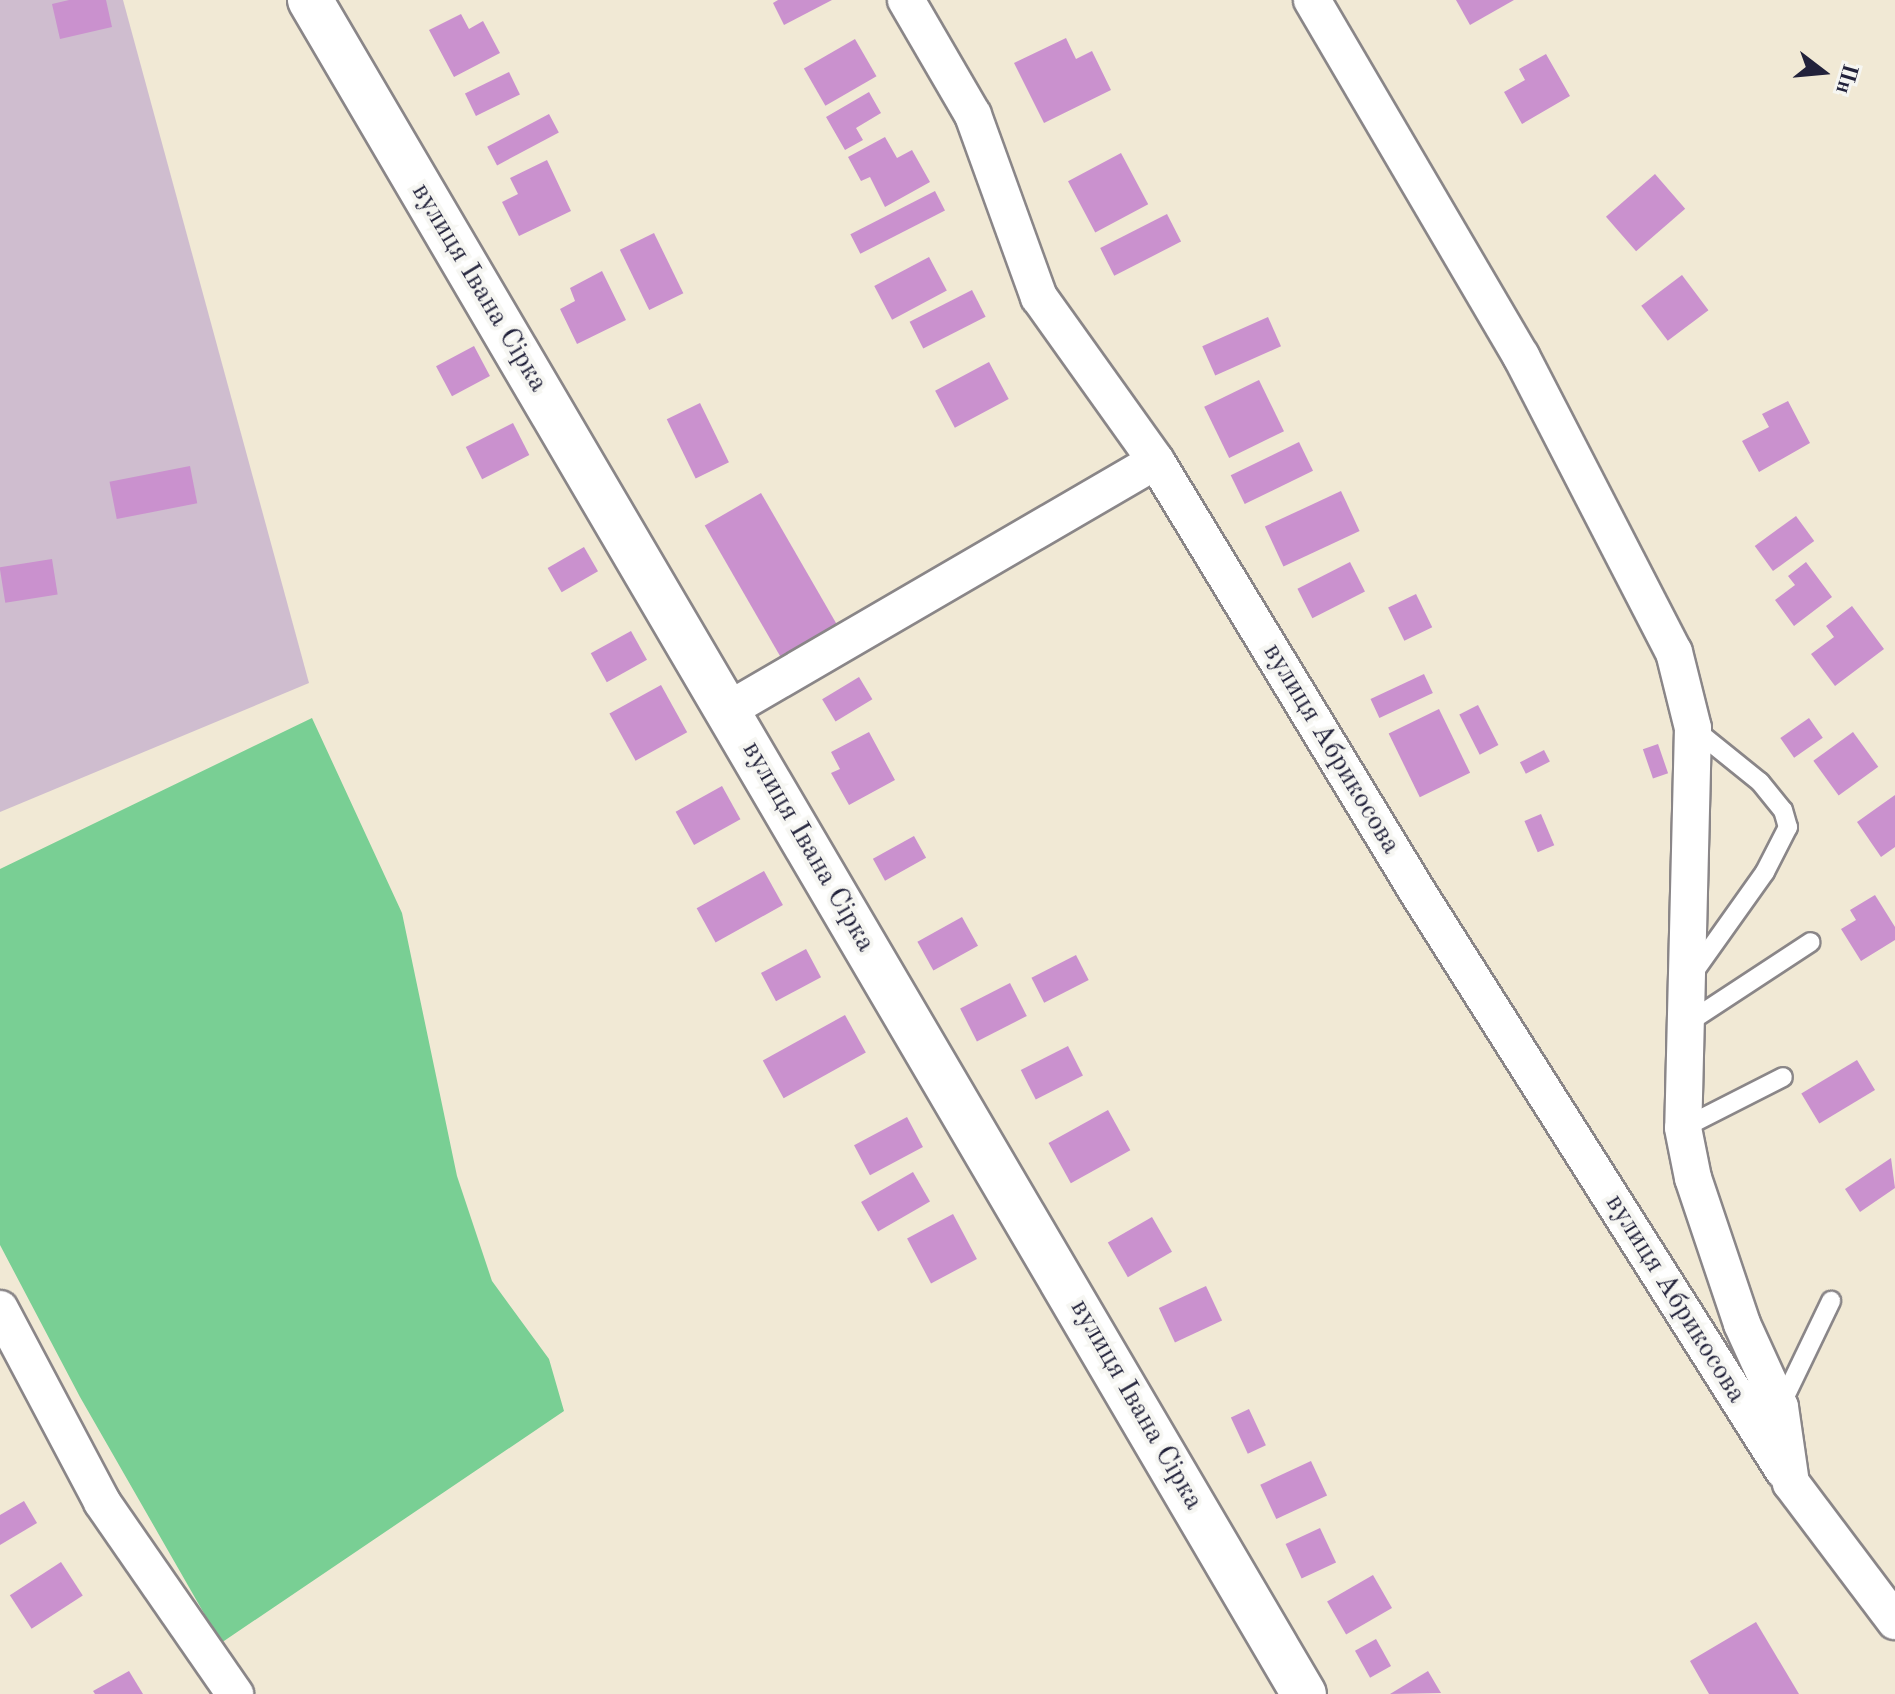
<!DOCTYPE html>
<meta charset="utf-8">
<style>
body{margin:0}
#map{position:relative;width:1895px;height:1694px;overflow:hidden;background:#f1e9d5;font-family:"Old Standard TT",serif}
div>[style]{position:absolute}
.industrial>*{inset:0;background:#cfbdcf}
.green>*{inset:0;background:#79cf94}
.building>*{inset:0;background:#ca91ce;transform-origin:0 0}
.roads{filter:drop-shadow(2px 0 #8a8688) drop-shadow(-2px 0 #8a8688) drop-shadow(0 2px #8a8688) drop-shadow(0 -2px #8a8688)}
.lane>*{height:18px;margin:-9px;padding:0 9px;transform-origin:9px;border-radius:9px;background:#fff}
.street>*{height:36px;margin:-18px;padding:0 18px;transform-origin:18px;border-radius:18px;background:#fff}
.secondary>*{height:44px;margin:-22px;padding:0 22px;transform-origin:22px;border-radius:22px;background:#fff}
span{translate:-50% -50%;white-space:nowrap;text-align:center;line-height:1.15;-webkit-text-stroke:8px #f6f6f2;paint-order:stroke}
.street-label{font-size:28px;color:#22223b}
.north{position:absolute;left:1783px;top:32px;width:80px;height:80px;-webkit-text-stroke:6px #f6f6f2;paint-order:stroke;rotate:106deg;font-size:22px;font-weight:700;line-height:32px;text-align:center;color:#22223b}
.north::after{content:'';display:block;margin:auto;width:28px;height:36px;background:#22223b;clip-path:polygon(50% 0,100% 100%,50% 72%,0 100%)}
</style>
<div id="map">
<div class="industrial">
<i style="clip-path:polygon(0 0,123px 0,309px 683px,0 812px)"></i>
</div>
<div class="green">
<i style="clip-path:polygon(312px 718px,402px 913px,457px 1176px,492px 1281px,549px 1359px,564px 1411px,221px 1643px,80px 1397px,0 1245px,0 869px)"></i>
</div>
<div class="building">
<i style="clip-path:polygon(69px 0,106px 0,112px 27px,60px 39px,52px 4px)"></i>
<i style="clip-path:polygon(778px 0,832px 0,784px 25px,773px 3px)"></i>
<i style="clip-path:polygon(1456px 0,1514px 0,1470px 25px)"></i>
<i style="clip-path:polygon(461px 14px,469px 29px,483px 21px,500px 53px,454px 77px,429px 30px)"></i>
<i style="clip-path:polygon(1066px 38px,1076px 59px,1092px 51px,1111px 90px,1044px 123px,1014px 63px)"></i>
<i style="left:855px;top:39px;width:43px;height:59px;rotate:60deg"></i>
<i style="clip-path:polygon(1546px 54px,1570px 96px,1522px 124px,1504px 92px,1525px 80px,1519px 69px)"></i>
<i style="left:509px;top:72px;width:25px;height:49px;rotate:64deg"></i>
<i style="clip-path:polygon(869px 92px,881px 113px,856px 128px,863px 140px,845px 150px,826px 117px)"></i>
<i style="left:549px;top:114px;width:21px;height:70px;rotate:62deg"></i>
<i style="clip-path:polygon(885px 137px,897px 158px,912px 150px,930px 182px,885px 207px,870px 177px,861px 181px,848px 157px)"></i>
<i style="left:1121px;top:153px;width:58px;height:60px;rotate:62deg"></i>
<i style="clip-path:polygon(547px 160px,571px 211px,519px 236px,502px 202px,518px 194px,510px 178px)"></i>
<i style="left:1655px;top:174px;width:46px;height:65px;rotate:49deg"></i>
<i style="left:935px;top:191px;width:22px;height:95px;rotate:63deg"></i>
<i style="left:1167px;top:214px;width:31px;height:75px;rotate:63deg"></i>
<i style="left:654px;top:233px;width:67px;height:38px;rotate:64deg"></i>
<i style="left:929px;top:257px;width:38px;height:62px;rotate:62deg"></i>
<i style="clip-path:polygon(602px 271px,626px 320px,577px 344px,560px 309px,575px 301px,570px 288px)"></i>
<i style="left:1682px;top:275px;width:44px;height:51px;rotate:53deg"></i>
<i style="left:972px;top:290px;width:30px;height:70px;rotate:63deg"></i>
<i style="left:1268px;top:317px;width:32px;height:72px;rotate:66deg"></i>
<i style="left:474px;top:346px;width:34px;height:43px;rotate:62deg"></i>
<i style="left:989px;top:362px;width:42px;height:61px;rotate:62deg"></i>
<i style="left:1259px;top:380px;width:57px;height:61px;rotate:64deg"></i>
<i style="clip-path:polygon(1788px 401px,1810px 443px,1759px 472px,1742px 441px,1769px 427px,1762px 414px)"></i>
<i style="left:700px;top:403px;width:66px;height:37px;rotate:64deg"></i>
<i style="left:513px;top:423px;width:36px;height:53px;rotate:63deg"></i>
<i style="left:1299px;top:442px;width:32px;height:76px;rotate:64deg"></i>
<i style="left:190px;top:466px;width:38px;height:82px;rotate:79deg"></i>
<i style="left:1341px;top:491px;width:44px;height:84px;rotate:65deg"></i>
<i style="left:761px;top:493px;width:159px;height:65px;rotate:60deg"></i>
<i style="left:1796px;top:516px;width:31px;height:51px;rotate:54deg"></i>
<i style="left:584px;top:547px;width:28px;height:42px;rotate:60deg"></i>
<i style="left:52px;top:559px;width:36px;height:53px;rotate:81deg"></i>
<i style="left:1350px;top:562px;width:33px;height:59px;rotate:63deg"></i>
<i style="clip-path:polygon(1806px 562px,1832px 597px,1794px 626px,1775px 600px,1795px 585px,1788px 576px)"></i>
<i style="left:1416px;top:594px;width:37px;height:31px;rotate:64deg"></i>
<i style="clip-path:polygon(1852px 606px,1884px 649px,1835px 686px,1811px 654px,1834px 637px,1826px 626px)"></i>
<i style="left:631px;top:631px;width:33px;height:46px;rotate:61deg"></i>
<i style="left:1424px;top:674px;width:21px;height:59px;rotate:65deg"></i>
<i style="left:859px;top:677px;width:26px;height:43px;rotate:59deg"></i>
<i style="left:661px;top:685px;width:54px;height:59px;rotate:61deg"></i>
<i style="left:1478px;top:705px;width:45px;height:21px;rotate:63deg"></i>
<i style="left:1439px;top:709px;width:71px;height:56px;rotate:64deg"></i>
<i style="left:1809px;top:718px;width:24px;height:35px;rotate:55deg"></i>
<i style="clip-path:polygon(869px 732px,895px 780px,849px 805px,831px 773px,840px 769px,831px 752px)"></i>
<i style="left:1853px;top:732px;width:43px;height:49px;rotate:54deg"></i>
<i style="left:1658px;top:744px;width:31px;height:16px;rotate:71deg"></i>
<i style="left:1544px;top:750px;width:13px;height:27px;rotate:63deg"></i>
<i style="left:722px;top:786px;width:38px;height:53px;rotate:61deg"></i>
<i style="clip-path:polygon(1895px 795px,1895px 847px,1881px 857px,1857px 822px)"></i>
<i style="left:1541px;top:814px;width:34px;height:18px;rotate:67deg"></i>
<i style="left:914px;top:836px;width:25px;height:47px;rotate:61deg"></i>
<i style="left:764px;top:871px;width:39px;height:77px;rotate:61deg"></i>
<i style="clip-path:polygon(1875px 895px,1895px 927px,1895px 940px,1861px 961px,1841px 929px,1856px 920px,1850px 910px)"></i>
<i style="left:962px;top:917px;width:33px;height:51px;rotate:61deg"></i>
<i style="left:806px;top:949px;width:32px;height:51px;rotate:62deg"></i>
<i style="left:1076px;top:955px;width:28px;height:50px;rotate:63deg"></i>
<i style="left:1010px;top:983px;width:37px;height:56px;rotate:63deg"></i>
<i style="left:845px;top:1015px;width:43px;height:94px;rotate:61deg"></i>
<i style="left:1068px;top:1046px;width:33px;height:53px;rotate:63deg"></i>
<i style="left:1857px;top:1060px;width:35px;height:65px;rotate:59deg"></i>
<i style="left:1108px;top:1110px;width:46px;height:68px;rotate:61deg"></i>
<i style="left:907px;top:1117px;width:34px;height:60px;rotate:62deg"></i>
<i style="clip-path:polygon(1891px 1158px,1895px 1188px,1860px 1212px,1845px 1189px)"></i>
<i style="left:913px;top:1172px;width:34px;height:60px;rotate:60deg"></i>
<i style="left:953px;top:1214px;width:51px;height:52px;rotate:62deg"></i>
<i style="left:1152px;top:1217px;width:40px;height:51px;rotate:60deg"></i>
<i style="left:1206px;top:1286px;width:38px;height:52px;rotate:65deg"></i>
<i style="left:1249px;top:1409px;width:40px;height:20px;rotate:65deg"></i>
<i style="left:1311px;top:1461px;width:38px;height:56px;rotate:65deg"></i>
<i style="clip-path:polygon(24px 1501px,37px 1523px,0 1545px,0 1515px)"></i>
<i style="left:1320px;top:1528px;width:38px;height:38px;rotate:65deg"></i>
<i style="left:61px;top:1562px;width:40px;height:61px;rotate:57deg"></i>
<i style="left:1373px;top:1575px;width:38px;height:53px;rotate:60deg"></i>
<i style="clip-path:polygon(1756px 1622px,1799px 1694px,1709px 1694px,1690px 1661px)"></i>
<i style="left:1376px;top:1639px;width:31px;height:24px;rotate:61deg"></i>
<i style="clip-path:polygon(129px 1671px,143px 1694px,95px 1694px,93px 1691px)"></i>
<i style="clip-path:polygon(1428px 1671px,1441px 1693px,1390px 1694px)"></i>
</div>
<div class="roads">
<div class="lane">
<i style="left:1693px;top:728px;width:86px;rotate:38.9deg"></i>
<i style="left:1760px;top:782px;width:36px;rotate:51deg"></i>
<i style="left:1783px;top:810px;width:18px;rotate:74deg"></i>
<i style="left:1788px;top:827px;width:51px;rotate:117.1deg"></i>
<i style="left:1765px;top:872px;width:123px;rotate:125.4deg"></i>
<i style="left:1686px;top:1024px;width:149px;rotate:-33.3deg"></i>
<i style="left:1683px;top:1128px;width:112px;rotate:-27deg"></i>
<i style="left:1780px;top:1407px;width:118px;rotate:-64.3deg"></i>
</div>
<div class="street">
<i style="left:906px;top:0;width:133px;rotate:59.8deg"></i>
<i style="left:973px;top:115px;width:194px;rotate:70.1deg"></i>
<i style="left:1039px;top:297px;width:201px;rotate:54.5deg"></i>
<i style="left:1156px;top:461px;width:503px;rotate:58.74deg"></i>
<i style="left:1417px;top:891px;width:686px;rotate:57.68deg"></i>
<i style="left:1312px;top:0;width:413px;rotate:59.6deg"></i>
<i style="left:1521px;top:356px;width:333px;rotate:62.7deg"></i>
<i style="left:1674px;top:652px;width:78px;rotate:76deg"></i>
<i style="left:1693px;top:728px;width:400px;rotate:91.4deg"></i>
<i style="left:1683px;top:1128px;width:51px;rotate:78.7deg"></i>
<i style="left:1693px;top:1178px;width:154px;rotate:71.4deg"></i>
<i style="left:1742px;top:1324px;width:91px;rotate:65.4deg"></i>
<i style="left:1780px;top:1407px;width:77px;rotate:81.8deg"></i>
<i style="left:1791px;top:1483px;width:173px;rotate:53deg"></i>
<i style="left:728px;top:710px;width:495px;rotate:-30.2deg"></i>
<i style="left:0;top:1309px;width:218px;rotate:62.1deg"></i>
<i style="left:102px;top:1502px;width:234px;rotate:55.3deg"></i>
</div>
<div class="secondary">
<i style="left:310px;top:0;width:1964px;rotate:59.6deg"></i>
</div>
</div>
<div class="street-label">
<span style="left:479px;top:288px;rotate:59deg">вулиця Івана Сірка</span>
<span style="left:1331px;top:749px;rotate:59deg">вулиця Абрикосова</span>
<span style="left:808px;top:847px;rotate:60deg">вулиця Івана Сірка</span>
<span style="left:1675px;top:1299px;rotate:58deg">вулиця Абрикосова</span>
<span style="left:1136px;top:1405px;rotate:60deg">вулиця Івана Сірка</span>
</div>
<div class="north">Пн</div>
</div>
